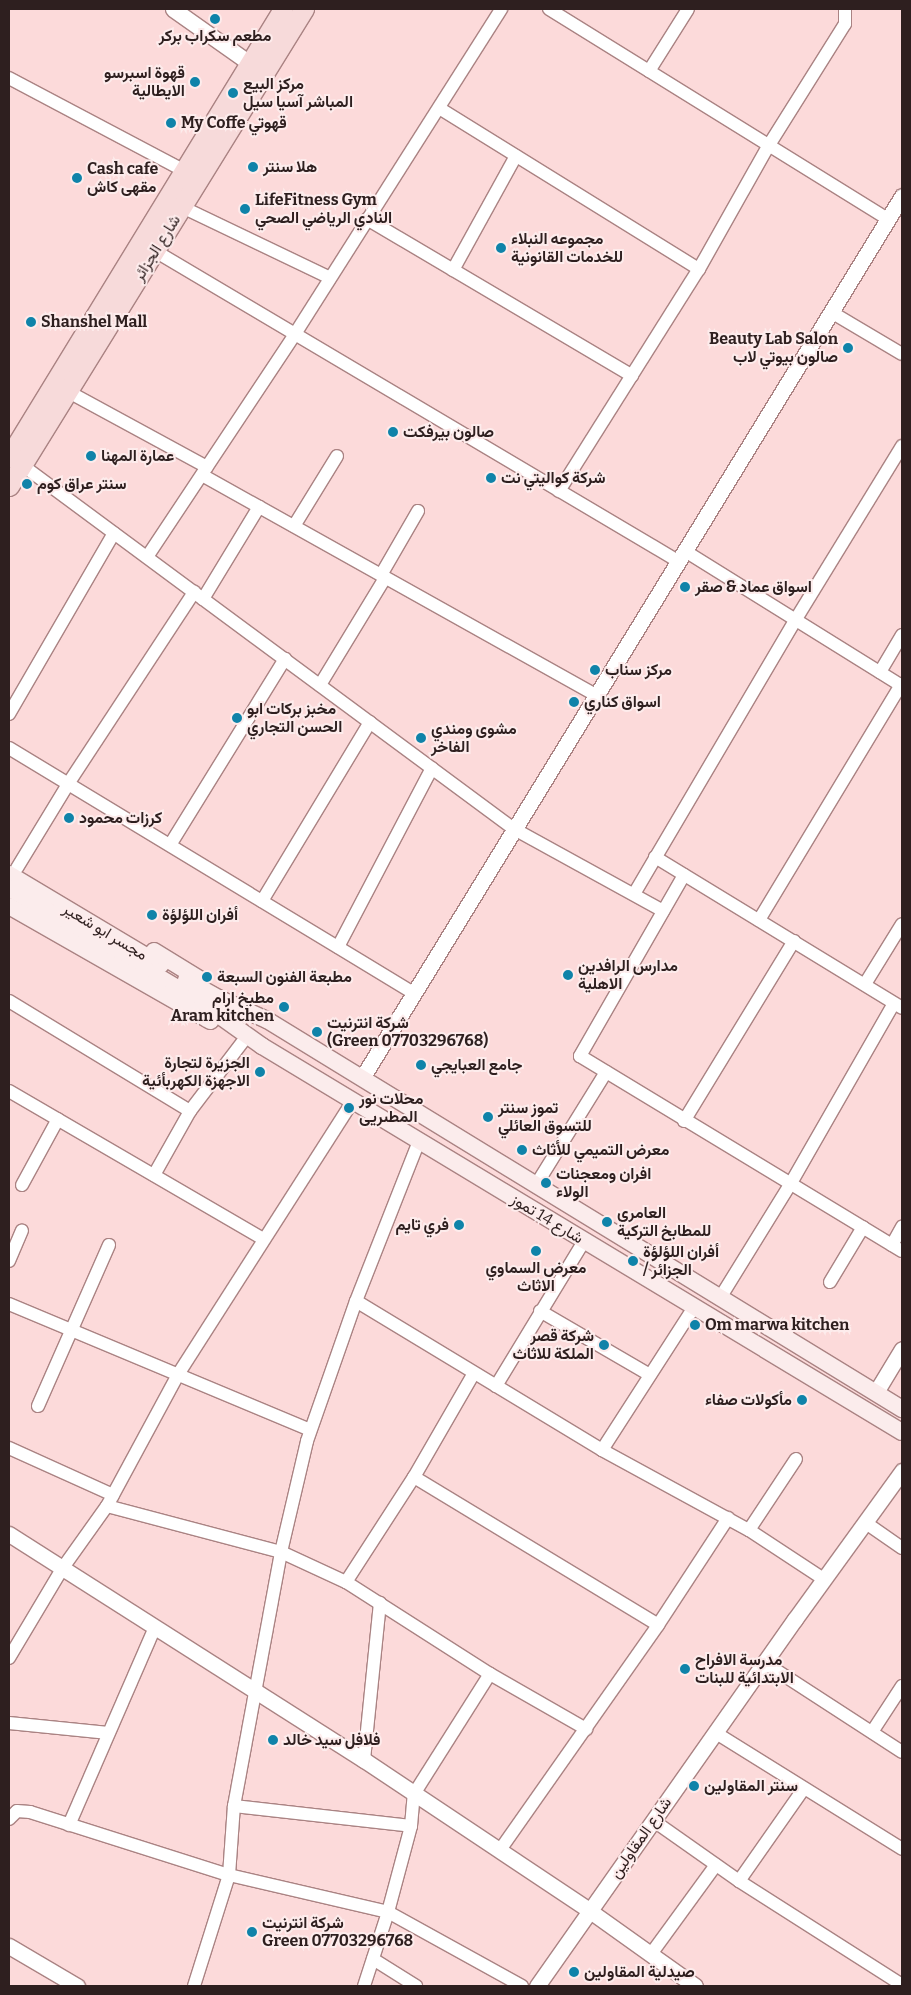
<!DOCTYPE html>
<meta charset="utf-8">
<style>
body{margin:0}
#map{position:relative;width:911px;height:1995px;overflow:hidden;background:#fcdada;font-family:Bitter,Vazirmatn,serif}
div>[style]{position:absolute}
.roads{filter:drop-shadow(1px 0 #aa8383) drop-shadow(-1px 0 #aa8383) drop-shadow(0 1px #aa8383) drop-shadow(0 -1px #aa8383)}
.minor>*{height:12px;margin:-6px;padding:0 6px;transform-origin:6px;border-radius:6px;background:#fff}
.tertiary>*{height:15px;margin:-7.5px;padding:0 7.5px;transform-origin:7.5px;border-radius:7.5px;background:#fff}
.secondary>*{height:16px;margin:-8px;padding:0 8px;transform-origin:8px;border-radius:8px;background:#fbecec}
.primary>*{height:19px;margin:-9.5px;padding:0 9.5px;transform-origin:9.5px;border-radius:9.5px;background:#f7dada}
.dots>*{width:14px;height:14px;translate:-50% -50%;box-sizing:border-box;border:2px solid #fdecec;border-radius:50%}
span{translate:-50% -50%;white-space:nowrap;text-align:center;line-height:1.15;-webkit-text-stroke:4px #fdecec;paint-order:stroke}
.poi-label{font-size:16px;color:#2e1f1f;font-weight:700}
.right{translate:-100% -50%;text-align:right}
.left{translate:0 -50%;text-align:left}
.street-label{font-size:16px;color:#2e1f1f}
.frame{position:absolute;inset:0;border:10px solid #2e1f1f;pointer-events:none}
</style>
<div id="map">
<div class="roads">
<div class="minor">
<i style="left:549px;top:9px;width:399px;rotate:31.8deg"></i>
<i style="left:649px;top:71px;width:73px;rotate:-57.8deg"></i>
<i style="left:9px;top:78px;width:199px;rotate:27.9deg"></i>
<i style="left:439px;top:108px;width:306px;rotate:31.8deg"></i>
<i style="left:182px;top:207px;width:164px;rotate:25.6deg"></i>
<i style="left:367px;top:219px;width:308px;rotate:30.6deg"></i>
<i style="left:155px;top:251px;width:608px;rotate:30.66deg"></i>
<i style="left:453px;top:270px;width:130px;rotate:-61.1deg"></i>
<i style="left:831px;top:312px;width:82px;rotate:30.6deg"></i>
<i style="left:67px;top:391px;width:159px;rotate:28.5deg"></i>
<i style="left:22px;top:465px;width:612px;rotate:36.5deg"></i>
<i style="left:514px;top:829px;width:170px;rotate:28.8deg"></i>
<i style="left:202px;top:475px;width:451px;rotate:29.2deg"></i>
<i style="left:559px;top:491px;width:262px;rotate:-57.8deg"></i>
<i style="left:699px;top:269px;width:142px;rotate:-60.6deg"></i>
<i style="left:769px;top:145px;width:143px;rotate:-57.9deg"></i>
<i style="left:845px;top:24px;width:15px;rotate:-90deg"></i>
<i style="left:294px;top:526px;width:82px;rotate:-58.4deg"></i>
<i style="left:685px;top:551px;width:256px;rotate:31.9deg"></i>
<i style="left:147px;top:557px;width:268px;rotate:-56.4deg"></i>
<i style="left:295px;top:334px;width:385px;rotate:-57.6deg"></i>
<i style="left:381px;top:575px;width:74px;rotate:-60deg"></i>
<i style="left:203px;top:599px;width:108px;rotate:-58.7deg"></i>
<i style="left:880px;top:672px;width:43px;rotate:-59.3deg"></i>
<i style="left:320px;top:685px;width:125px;rotate:-58.7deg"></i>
<i style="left:9px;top:714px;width:209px;rotate:-59.9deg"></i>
<i style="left:9px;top:748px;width:473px;rotate:31.2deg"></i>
<i style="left:170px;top:845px;width:219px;rotate:-58.3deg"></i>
<i style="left:655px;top:857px;width:289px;rotate:31.4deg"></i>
<i style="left:17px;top:868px;width:98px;rotate:-58.7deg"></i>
<i style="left:68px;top:784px;width:230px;rotate:-56.7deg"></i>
<i style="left:684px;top:875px;width:209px;rotate:119.9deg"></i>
<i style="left:580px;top:1056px;width:376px;rotate:31.2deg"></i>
<i style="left:634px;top:894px;width:319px;rotate:-59.5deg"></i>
<i style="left:796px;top:619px;width:203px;rotate:-58.5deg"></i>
<i style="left:262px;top:901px;width:209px;rotate:-58.9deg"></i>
<i style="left:759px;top:920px;width:275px;rotate:-58.9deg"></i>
<i style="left:338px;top:947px;width:202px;rotate:-62.3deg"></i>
<i style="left:865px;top:984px;width:70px;rotate:-58.3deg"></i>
<i style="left:9px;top:1001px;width:212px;rotate:31.3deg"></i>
<i style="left:9px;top:1091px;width:294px;rotate:30.2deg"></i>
<i style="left:684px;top:1121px;width:211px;rotate:-58.6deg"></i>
<i style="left:154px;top:1175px;width:73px;rotate:-60.6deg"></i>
<i style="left:190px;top:1111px;width:89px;rotate:-52.7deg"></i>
<i style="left:22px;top:1185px;width:75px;rotate:-61.4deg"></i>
<i style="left:536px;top:1185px;width:133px;rotate:-58.2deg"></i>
<i style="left:892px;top:1245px;width:21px;rotate:-61deg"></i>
<i style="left:9px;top:1261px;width:33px;rotate:-67deg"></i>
<i style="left:830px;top:1282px;width:64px;rotate:-59deg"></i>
<i style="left:720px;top:1298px;width:135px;rotate:-58.3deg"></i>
<i style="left:791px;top:1183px;width:207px;rotate:-60.2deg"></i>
<i style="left:356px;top:1301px;width:288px;rotate:31.2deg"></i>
<i style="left:602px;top:1450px;width:167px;rotate:28.6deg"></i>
<i style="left:749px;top:1530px;width:91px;rotate:33.3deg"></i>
<i style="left:9px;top:1304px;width:326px;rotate:22.7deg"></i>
<i style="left:540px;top:1311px;width:127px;rotate:30.2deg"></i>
<i style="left:496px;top:1386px;width:170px;rotate:-58.7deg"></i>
<i style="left:38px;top:1406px;width:176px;rotate:-66.2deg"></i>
<i style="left:9px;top:1448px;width:114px;rotate:24.3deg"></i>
<i style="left:602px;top:1450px;width:170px;rotate:-57.2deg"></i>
<i style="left:414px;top:1477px;width:285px;rotate:31.2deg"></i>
<i style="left:107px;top:1506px;width:180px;rotate:14.8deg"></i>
<i style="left:281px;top:1552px;width:72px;rotate:24.8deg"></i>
<i style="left:346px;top:1582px;width:171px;rotate:32.6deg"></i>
<i style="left:490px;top:1674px;width:111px;rotate:29.8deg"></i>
<i style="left:866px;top:1523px;width:44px;rotate:34.8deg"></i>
<i style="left:749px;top:1530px;width:85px;rotate:-56.5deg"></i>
<i style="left:346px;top:1582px;width:125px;rotate:-57.1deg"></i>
<i style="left:414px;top:1477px;width:120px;rotate:-60deg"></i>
<i style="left:9px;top:1658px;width:104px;rotate:-59.2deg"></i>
<i style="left:62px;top:1569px;width:77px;rotate:-54.5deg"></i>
<i style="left:107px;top:1506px;width:151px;rotate:-61.6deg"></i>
<i style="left:179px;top:1373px;width:323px;rotate:-57.4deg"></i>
<i style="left:765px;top:1663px;width:163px;rotate:33deg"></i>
<i style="left:9px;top:1723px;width:100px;rotate:5.7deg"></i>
<i style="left:872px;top:1732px;width:55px;rotate:-56.9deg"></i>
<i style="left:716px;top:1733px;width:219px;rotate:31.9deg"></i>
<i style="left:364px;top:1760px;width:158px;rotate:-84.2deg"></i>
<i style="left:234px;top:1806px;width:178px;rotate:6.4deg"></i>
<i style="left:9px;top:1819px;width:11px;rotate:-45deg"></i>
<i style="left:17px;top:1811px;width:13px;rotate:4deg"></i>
<i style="left:30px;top:1812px;width:209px;rotate:17.6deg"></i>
<i style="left:229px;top:1875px;width:163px;rotate:13.1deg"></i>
<i style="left:388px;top:1912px;width:153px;rotate:28.9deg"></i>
<i style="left:654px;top:1821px;width:104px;rotate:35.2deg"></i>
<i style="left:739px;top:1881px;width:193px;rotate:32.5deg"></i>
<i style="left:69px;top:1825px;width:216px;rotate:-66.5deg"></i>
<i style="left:500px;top:1850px;width:275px;rotate:-54.9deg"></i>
<i style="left:658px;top:1625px;width:128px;rotate:-56.8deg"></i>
<i style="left:739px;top:1881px;width:113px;rotate:-55deg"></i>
<i style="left:651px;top:1954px;width:110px;rotate:-53.9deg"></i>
<i style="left:373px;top:1959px;width:51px;rotate:32.1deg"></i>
<i style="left:194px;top:1986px;width:116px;rotate:-72.5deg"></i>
<i style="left:229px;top:1875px;width:69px;rotate:-85.9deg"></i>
<i style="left:234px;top:1806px;width:258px;rotate:-79.5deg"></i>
<i style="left:281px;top:1552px;width:114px;rotate:-76.8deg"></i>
<i style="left:307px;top:1441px;width:148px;rotate:-70.7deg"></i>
<i style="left:356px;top:1301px;width:172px;rotate:-68.5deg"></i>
<i style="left:364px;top:1986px;width:78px;rotate:-72deg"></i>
<i style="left:388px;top:1912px;width:89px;rotate:-75deg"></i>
<i style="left:411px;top:1826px;width:32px;rotate:-85deg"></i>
<i style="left:414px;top:1794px;width:142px;rotate:-57.7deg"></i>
</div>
<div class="tertiary">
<i style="left:173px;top:9px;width:95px;rotate:35.2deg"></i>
<i style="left:362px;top:1078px;width:1034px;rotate:-58.52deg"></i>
<i style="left:876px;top:1392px;width:50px;rotate:-58.8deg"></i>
<i style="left:9px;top:1534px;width:421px;rotate:32.5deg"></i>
<i style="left:364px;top:1760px;width:272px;rotate:33.7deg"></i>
<i style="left:590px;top:1911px;width:129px;rotate:35.5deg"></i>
<i style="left:9px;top:1946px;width:79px;rotate:30.5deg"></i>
<i style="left:537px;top:1986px;width:449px;rotate:-54.9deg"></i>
<i style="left:795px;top:1619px;width:183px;rotate:-54.1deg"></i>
</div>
<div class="secondary">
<i style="left:9px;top:874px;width:177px;rotate:30.9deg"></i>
<i style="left:9px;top:888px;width:217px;rotate:30.7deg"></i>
<i style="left:196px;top:999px;width:81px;rotate:35.5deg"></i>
<i style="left:262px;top:1046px;width:747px;rotate:31.1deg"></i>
<i style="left:9px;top:906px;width:232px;rotate:29.7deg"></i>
<i style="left:154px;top:951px;width:55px;rotate:31.7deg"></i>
<i style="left:186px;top:980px;width:37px;rotate:29deg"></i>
<i style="left:218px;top:998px;width:54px;rotate:24.2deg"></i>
<i style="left:267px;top:1020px;width:745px;rotate:31.49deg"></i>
</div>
<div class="primary">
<i style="left:9px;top:457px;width:525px;rotate:-58.55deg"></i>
<i style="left:9px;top:486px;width:561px;rotate:-58.27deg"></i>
</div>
</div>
<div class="dots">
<i style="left:215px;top:19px;background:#0f83a9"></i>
<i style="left:195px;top:82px;background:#0f83a9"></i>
<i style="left:233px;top:93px;background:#0f83a9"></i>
<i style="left:171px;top:123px;background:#0f83a9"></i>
<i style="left:253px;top:167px;background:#0f83a9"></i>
<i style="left:77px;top:178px;background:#0f83a9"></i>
<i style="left:245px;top:209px;background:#0f83a9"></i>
<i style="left:501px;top:248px;background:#0f83a9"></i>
<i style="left:31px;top:322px;background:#0f83a9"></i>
<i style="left:848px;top:348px;background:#0f83a9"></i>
<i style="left:393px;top:432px;background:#0f83a9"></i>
<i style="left:91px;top:456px;background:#0f83a9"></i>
<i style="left:491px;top:478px;background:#0f83a9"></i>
<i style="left:27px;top:484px;background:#0f83a9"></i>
<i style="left:685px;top:587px;background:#0f83a9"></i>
<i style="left:595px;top:670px;background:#0f83a9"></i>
<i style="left:574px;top:702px;background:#0f83a9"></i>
<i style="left:237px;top:718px;background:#0f83a9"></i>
<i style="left:421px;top:738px;background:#0f83a9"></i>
<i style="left:69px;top:818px;background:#0f83a9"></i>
<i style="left:152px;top:915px;background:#0f83a9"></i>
<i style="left:568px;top:975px;background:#0f83a9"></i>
<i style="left:207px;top:977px;background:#0f83a9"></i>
<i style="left:284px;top:1007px;background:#0f83a9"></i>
<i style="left:317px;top:1032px;background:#0f83a9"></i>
<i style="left:421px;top:1065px;background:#0f83a9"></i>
<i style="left:260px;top:1072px;background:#0f83a9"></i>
<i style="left:349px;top:1108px;background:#0f83a9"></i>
<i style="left:488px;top:1117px;background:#0f83a9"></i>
<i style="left:522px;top:1150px;background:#0f83a9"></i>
<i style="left:546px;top:1183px;background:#0f83a9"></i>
<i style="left:607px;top:1222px;background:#0f83a9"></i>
<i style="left:459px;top:1225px;background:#0f83a9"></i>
<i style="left:536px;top:1251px;background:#0f83a9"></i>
<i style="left:633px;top:1261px;background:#0f83a9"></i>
<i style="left:695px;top:1325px;background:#0f83a9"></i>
<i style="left:604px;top:1345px;background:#0f83a9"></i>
<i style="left:802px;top:1400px;background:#0f83a9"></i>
<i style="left:685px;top:1669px;background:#0f83a9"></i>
<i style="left:273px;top:1740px;background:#0f83a9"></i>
<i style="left:694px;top:1786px;background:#0f83a9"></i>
<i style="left:252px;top:1932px;background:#0f83a9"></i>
<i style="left:574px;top:1972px;background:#0f83a9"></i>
</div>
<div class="poi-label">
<span style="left:215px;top:36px">مطعم سكراب بركر</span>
<span class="right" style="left:185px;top:82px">قهوة اسبرسو<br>الايطالية</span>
<span class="left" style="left:243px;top:93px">مركز البيع<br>المباشر آسيا سيل</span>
<span class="left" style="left:181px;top:123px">My Coffe قهوتي</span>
<span class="left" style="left:263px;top:167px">هلا سنتر</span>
<span class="left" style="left:87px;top:178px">Cash cafe<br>مقهى كاش</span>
<span class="left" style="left:255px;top:209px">LifeFitness Gym<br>النادي الرياضي الصحي</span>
<span class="left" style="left:511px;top:248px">مجموعه النبلاء<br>للخدمات القانونية</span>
<span class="left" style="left:41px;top:322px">Shanshel Mall</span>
<span class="right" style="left:838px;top:348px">Beauty Lab Salon<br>صالون بيوتي لاب</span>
<span class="left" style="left:403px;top:432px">صالون بيرفكت</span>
<span class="left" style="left:101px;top:456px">عمارة المهنا</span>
<span class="left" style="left:501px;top:478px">شركة كواليتي نت</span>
<span class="left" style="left:37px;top:484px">سنتر عراق كوم</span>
<span class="left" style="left:695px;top:587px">اسواق عماد &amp; صقر</span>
<span class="left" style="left:605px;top:670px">مركز سناب</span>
<span class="left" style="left:584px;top:702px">اسواق كناري</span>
<span class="left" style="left:247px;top:718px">مخبز بركات ابو<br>الحسن التجاري</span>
<span class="left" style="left:431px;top:738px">مشوى ومندي<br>الفاخر</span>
<span class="left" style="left:79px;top:818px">كرزات محمود</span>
<span class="left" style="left:162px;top:915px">أفران اللؤلؤة</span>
<span class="left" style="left:578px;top:975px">مدارس الرافدين<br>اﻻهلية</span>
<span class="left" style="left:217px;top:977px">مطبعة الفنون السبعة</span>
<span class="right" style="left:274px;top:1007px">مطبخ ارام<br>Aram kitchen</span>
<span class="left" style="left:327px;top:1032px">شركة انترنيت<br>(Green 07703296768)</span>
<span class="right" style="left:250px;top:1072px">الجزيرة لتجارة<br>الاجهزة الكهربأئية</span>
<span class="left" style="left:431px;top:1065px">جامع العبايجي</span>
<span class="left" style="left:359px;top:1108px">محلات نور<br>المطىريى</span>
<span class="left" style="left:498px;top:1117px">تموز سنتر<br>للتسوق العائلي</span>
<span class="left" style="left:532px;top:1150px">معرض التميمي للأثاث</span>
<span class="left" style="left:556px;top:1183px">افران ومعجنات<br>الولاء</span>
<span class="left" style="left:617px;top:1222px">العامري<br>للمطابخ التركية</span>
<span class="right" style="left:449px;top:1225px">فري تايم</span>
<span class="left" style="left:643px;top:1261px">أفران اللؤلؤة<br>/ الجزائر</span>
<span style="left:536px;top:1277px">معرض السماوي<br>الاثاث</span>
<span class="left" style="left:705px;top:1325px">Om marwa kitchen</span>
<span class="right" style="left:594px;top:1345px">شركة قصر<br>الملكة للاثاث</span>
<span class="right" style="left:792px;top:1400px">مأكولات صفاء</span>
<span class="left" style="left:695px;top:1669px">مدرسة اﻻفراح<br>اﻻبتدائية للبنات</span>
<span class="left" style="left:283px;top:1740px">فلافل سيد خالد</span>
<span class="left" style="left:704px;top:1786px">سنتر المقاولين</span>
<span class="left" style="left:262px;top:1932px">شركة انترنيت<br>Green 07703296768</span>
<span class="left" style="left:584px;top:1972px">صيدلية المقاولين</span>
</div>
<div class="street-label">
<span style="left:157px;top:248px;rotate:-58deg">شارع الجزائر</span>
<span style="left:105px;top:932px;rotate:31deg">مجسر ابو شعير</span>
<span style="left:547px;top:1219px;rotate:31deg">شارع 14 تموز</span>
<span style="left:641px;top:1838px;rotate:-55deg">شارع المقاولين</span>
</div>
<div class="frame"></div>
</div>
